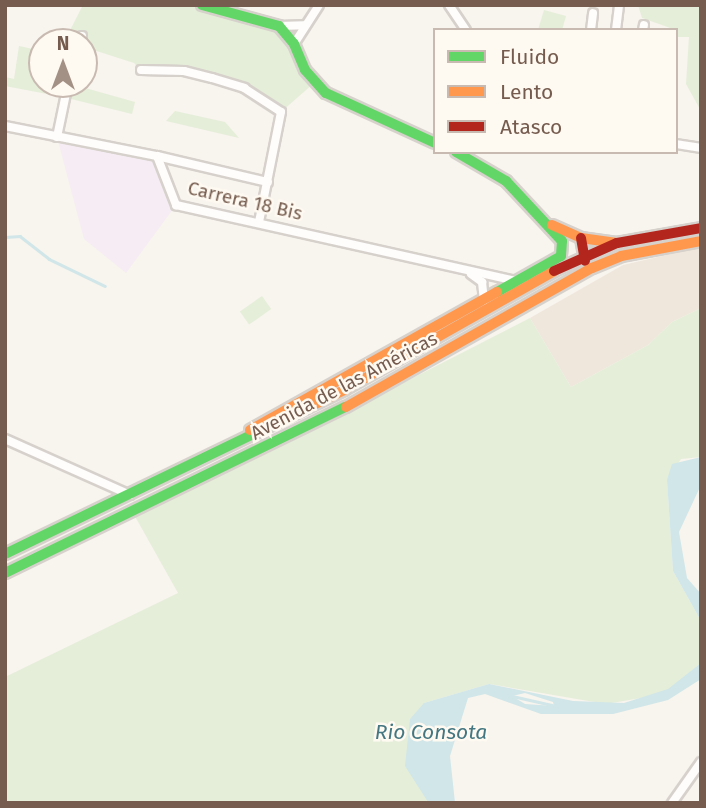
<!DOCTYPE html>
<meta charset="utf-8">
<style>
body{margin:0}
#map{position:relative;width:706px;height:808px;overflow:hidden;background:#f8f4ee;font-family:"Fira Sans",sans-serif}
div>[style]{position:absolute}
.residential>*{inset:0;background:#f0e7dc}
.education>*{inset:0;background:#f5ecf4}
.green>*{inset:0;background:#e5eed9;transform-origin:0 0}
.water>*{inset:0;background:#d0e6e8}
.stream>*{height:2.5px;margin:-1.25px;padding:0 1.25px;transform-origin:1.25px;border-radius:1.25px;background:#d0e6e8}
.roads{filter:drop-shadow(2px 0 #d7d1cc) drop-shadow(-2px 0 #d7d1cc) drop-shadow(0 2px #d7d1cc) drop-shadow(0 -2px #d7d1cc)}
.street>*{height:8px;margin:-4px;padding:0 4px;transform-origin:4px;border-radius:4px;background:#fefdfc}
.fast>*{height:10px;margin:-5px;padding:0 5px;transform-origin:5px;border-radius:5px;background:#63d668}
.slow>*{height:10px;margin:-5px;padding:0 5px;transform-origin:5px;border-radius:5px;background:#ff974d}
.jam>*{height:10px;margin:-5px;padding:0 5px;transform-origin:5px;border-radius:5px;background:#b3261e}
span{translate:-50% -50%;white-space:nowrap;text-align:center;line-height:1.15;-webkit-text-stroke:5px #fef9f1;paint-order:stroke}
.street-label{font-size:19px;color:#765c4e}
.water-label{font-size:21px;color:#447782;font-style:italic}
.frame{position:absolute;inset:0;border:7px solid #765c4e;pointer-events:none}
.legend{position:absolute;left:433px;top:28px;width:245px;height:126px;box-sizing:border-box;background:#fef9f1;border:2px solid #c8bab0;margin:0;padding:9px 12px;list-style:none;font-size:21px;color:#765c4e}
.legend li{display:flex;align-items:center;gap:14px;height:35px}
.legend b{width:35px;border:2px solid #c8bab0}
.north{position:absolute;left:28px;top:28px;width:70px;height:70px;box-sizing:border-box;background:#fef9f1;border:2px solid #c8bab0;border-radius:50%;rotate:0deg;font-size:19px;font-weight:700;line-height:28px;text-align:center;color:#765c4e}
.north::after{content:'';display:block;margin:auto;width:24px;height:32px;background:#a49186;clip-path:polygon(50% 0,100% 100%,50% 72%,0 100%)}
</style>
<div id="map">
<div class="residential">
<i style="clip-path:polygon(701px 247px,701px 308px,672px 322px,648px 345px,571px 387px,530px 318px,623px 265px)"></i>
</div>
<div class="education">
<i style="clip-path:polygon(57px 137px,157px 156px,176px 205px,126px 273px,84px 239px)"></i>
</div>
<div class="green">
<i style="clip-path:polygon(83px 5px,202px 5px,279px 26px,314px 83px,281px 112px,244px 88px,184px 71px,141px 70px,134px 63px,84px 47px,84px 42px,64px 42px)"></i>
<i style="clip-path:polygon(638px 5px,701px 5px,701px 111px,686px 84px,689px 37px,676px 37px,676px 30px,642px 18px)"></i>
<i style="clip-path:polygon(544px 10px,566px 16px,562px 30px,538px 30px)"></i>
<i style="clip-path:polygon(19px 46px,42px 51px,42px 84px,51px 84px,47px 94px,5px 86px,5px 77px,14px 79px)"></i>
<i style="clip-path:polygon(71px 84px,135px 102px,132px 114px,67px 98px)"></i>
<i style="clip-path:polygon(175px 111px,225px 122px,239px 138px,166px 121px)"></i>
<i style="left:262px;top:296px;width:16px;height:27px;rotate:55deg"></i>
<i style="clip-path:polygon(701px 308px,701px 457px,681px 459px,667px 480px,673px 571px,701px 621px,701px 663px,664px 694px,606px 704px,489px 684px,424px 703px,435px 803px,5px 803px,5px 677px,178px 593px,132px 511px,362px 404px,530px 318px,571px 387px,648px 345px,672px 322px)"></i>
</div>
<div class="water">
<i style="clip-path:polygon(701px 457px,701px 485px,679px 532px,687px 578px,701px 594px,701px 621px,673px 571px,667px 480px,672px 464px)"></i>
<i style="clip-path:polygon(evenodd,701px 663px,701px 679px,668px 700px,613px 714px,541px 714px,485px 694px,468px 698px,450px 756px,455px 803px,428px 802px,405px 766px,410px 719px,424px 703px,489px 684px,573px 701px,624px 703px,668px 689px,701px 663px,525px 693px,553px 702px,554px 706px,525px 704px,512px 696px,525px 693px)"></i>
</div>
<div class="stream">
<i style="left:5px;top:237px;width:15px;rotate:-4deg"></i>
<i style="left:20px;top:236px;width:37px;rotate:38deg"></i>
<i style="left:49px;top:259px;width:62px;rotate:25.7deg"></i>
<i style="left:508px;top:695px;width:49px;rotate:12.9deg"></i>
</div>
<div class="roads">
<div class="street">
<i style="left:449px;top:5px;width:30px;rotate:56deg"></i>
<i style="left:279px;top:26px;width:25px;rotate:-2deg"></i>
<i style="left:591px;top:30px;width:17px;rotate:-83deg"></i>
<i style="left:616px;top:30px;width:24px;rotate:-83deg"></i>
<i style="left:643px;top:30px;width:5px;rotate:-79deg"></i>
<i style="left:81px;top:42px;width:6px;rotate:-81deg"></i>
<i style="left:294px;top:44px;width:46px;rotate:-57.3deg"></i>
<i style="left:141px;top:70px;width:43px;rotate:1.3deg"></i>
<i style="left:184px;top:71px;width:29px;rotate:14deg"></i>
<i style="left:212px;top:78px;width:34px;rotate:17deg"></i>
<i style="left:244px;top:88px;width:44px;rotate:33deg"></i>
<i style="left:281px;top:112px;width:112px;rotate:101.3deg"></i>
<i style="left:5px;top:126px;width:155px;rotate:11.2deg"></i>
<i style="left:157px;top:156px;width:53px;rotate:68.8deg"></i>
<i style="left:176px;top:205px;width:349px;rotate:12.6deg"></i>
<i style="left:57px;top:137px;width:54px;rotate:-78.3deg"></i>
<i style="left:676px;top:144px;width:25px;rotate:9deg"></i>
<i style="left:157px;top:156px;width:114px;rotate:13.2deg"></i>
<i style="left:471px;top:274px;width:14px;rotate:36deg"></i>
<i style="left:482px;top:282px;width:19px;rotate:84deg"></i>
<i style="left:5px;top:439px;width:137px;rotate:24.1deg"></i>
<i style="left:672px;top:803px;width:50px;rotate:-54.7deg"></i>
</div>
<div class="fast">
<i style="left:202px;top:5px;width:80px;rotate:15.3deg"></i>
<i style="left:279px;top:26px;width:23px;rotate:50deg"></i>
<i style="left:294px;top:44px;width:28px;rotate:67deg"></i>
<i style="left:305px;top:70px;width:31px;rotate:48deg"></i>
<i style="left:326px;top:93px;width:120px;rotate:24.6deg"></i>
<i style="left:456px;top:152px;width:58px;rotate:30.1deg"></i>
<i style="left:506px;top:181px;width:82px;rotate:47deg"></i>
<i style="left:562px;top:241px;width:15px;rotate:94deg"></i>
<i style="left:561px;top:256px;width:73px;rotate:150.6deg"></i>
<i style="left:5px;top:554px;width:305px;rotate:-25.8deg"></i>
<i style="left:5px;top:573px;width:379px;rotate:-26deg"></i>
</div>
<div class="slow">
<i style="left:552px;top:225px;width:32px;rotate:24deg"></i>
<i style="left:581px;top:238px;width:36px;rotate:8deg"></i>
<i style="left:346px;top:407px;width:283px;rotate:-29.5deg"></i>
<i style="left:592px;top:268px;width:31px;rotate:-22deg"></i>
<i style="left:621px;top:256px;width:81px;rotate:-10.6deg"></i>
<i style="left:280px;top:421px;width:71px;rotate:-25.8deg"></i>
<i style="left:344px;top:390px;width:241px;rotate:-29.5deg"></i>
<i style="left:250px;top:430px;width:283px;rotate:-29.2deg"></i>
</div>
<div class="jam">
<i style="left:581px;top:238px;width:23px;rotate:80deg"></i>
<i style="left:554px;top:271px;width:69px;rotate:-24deg"></i>
<i style="left:617px;top:243px;width:85px;rotate:-10.1deg"></i>
</div>
</div>
<div class="street-label">
<span style="left:245px;top:201px;rotate:13deg">Carrera 18 Bis</span>
<span style="left:344px;top:386px;rotate:-28deg">Avenida de las Américas</span>
</div>
<div class="water-label">
<span style="left:431px;top:732px">Rio Consota</span>
</div>
<div class="frame"></div>
<ul class="legend">
<li><b style="height:9px;background:#63d668"></b>Fluido</li>
<li><b style="height:9px;background:#ff974d"></b>Lento</li>
<li><b style="height:9px;background:#b3261e"></b>Atasco</li>
</ul>
<div class="north">N</div>
</div>
